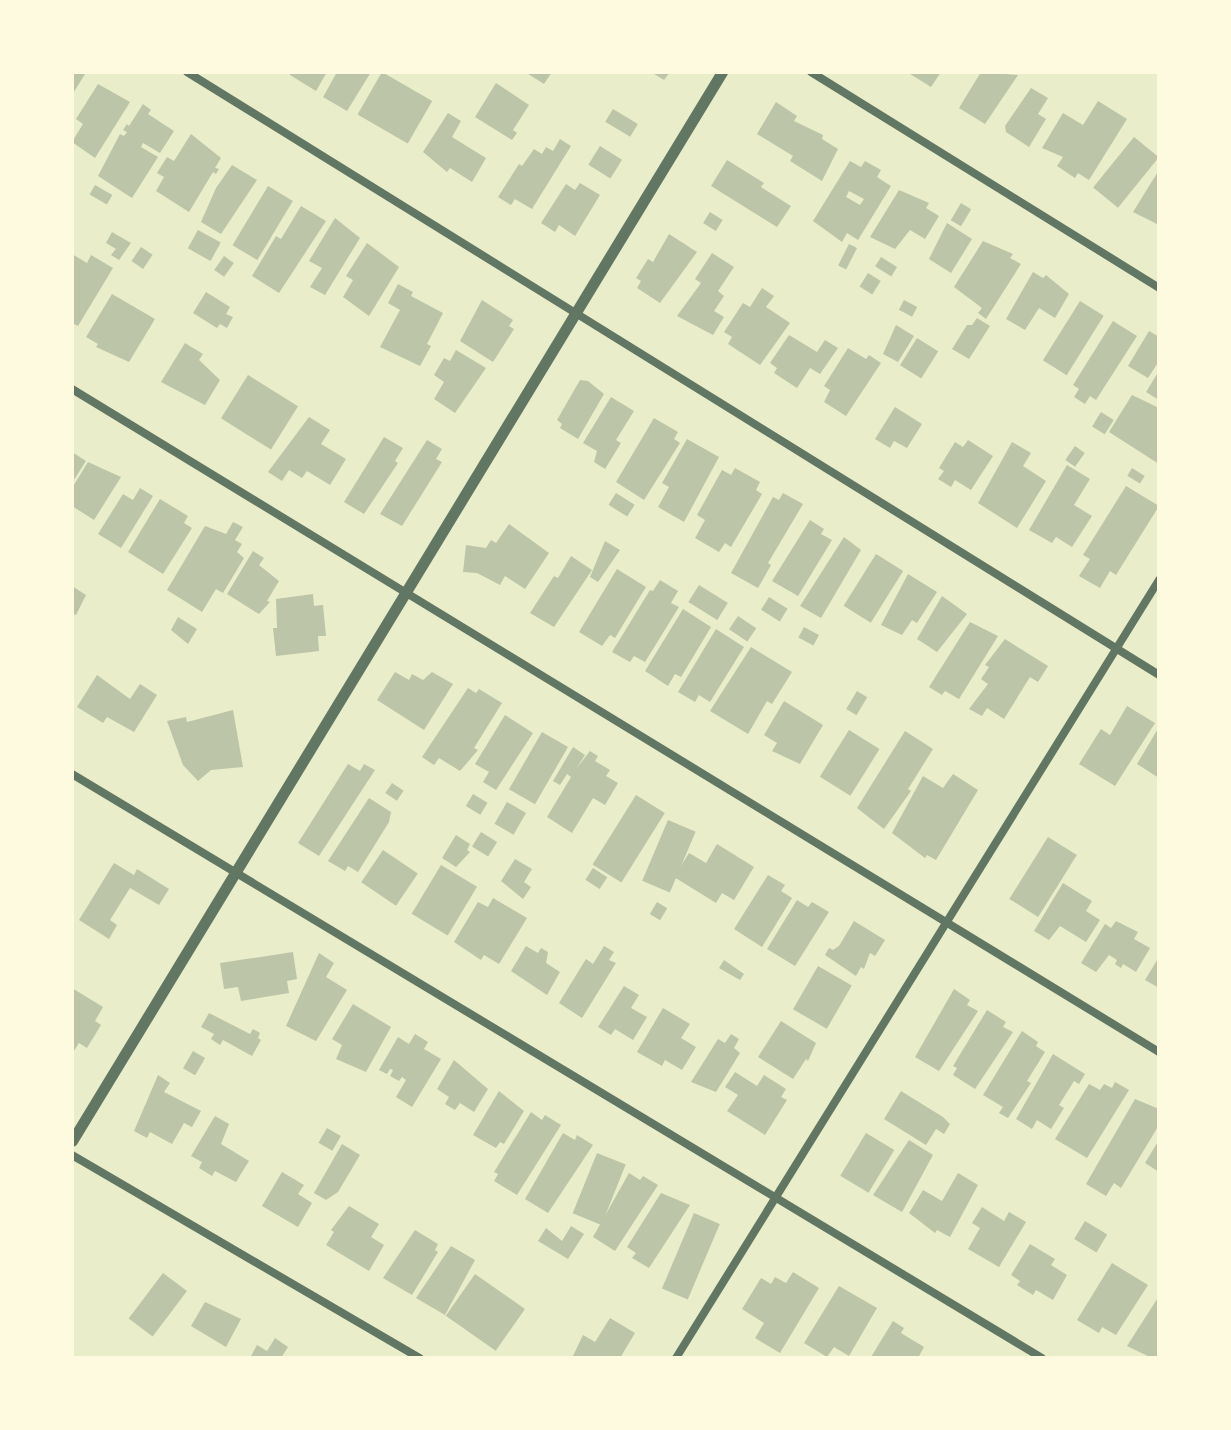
<!DOCTYPE html>
<style>
body{margin:0}
#map{position:relative;width:1231px;height:1430px;overflow:hidden;background:#e9edc9;font-family:Commissioner,sans-serif}
div>[style]{position:absolute}
.building>*{inset:0;background:#bcc5a7;transform-origin:0 0}
.minor>*{height:8px;margin:-4px;padding:0 4px;transform-origin:4px;border-radius:4px;background:#617663}
.tertiary>*{height:11px;margin:-5.5px;padding:0 5.5px;transform-origin:5.5px;border-radius:5.5px;background:#617663}
span{translate:-50% -50%;white-space:nowrap;text-align:center;line-height:1.15;-webkit-text-stroke:6px #fefae0;paint-order:stroke}
.frame{position:absolute;inset:0;border:74px solid #fefae0;pointer-events:none}
</style>
<div id="map">
<div class="building">
<i style="clip-path:polygon(72px 72px,85px 74px,72px 95px)"></i>
<i style="clip-path:polygon(291px 72px,327px 72px,316px 91px,290px 75px)"></i>
<i style="clip-path:polygon(337px 72px,371px 72px,347px 111px,323px 97px)"></i>
<i style="left:382px;top:72px;width:58px;height:49px;rotate:30deg"></i>
<i style="clip-path:polygon(525px 72px,552px 72px,544px 84px)"></i>
<i style="clip-path:polygon(651px 72px,670px 72px,664px 80px)"></i>
<i style="clip-path:polygon(907px 72px,941px 72px,931px 87px)"></i>
<i style="clip-path:polygon(981px 72px,1018px 75px,985px 124px,959px 108px)"></i>
<i style="clip-path:polygon(496px 83px,529px 105px,513px 130px,517px 133px,512px 140px,475px 117px)"></i>
<i style="clip-path:polygon(98px 84px,130px 102px,95px 158px,72px 142px,83px 124px,76px 119px)"></i>
<i style="clip-path:polygon(1031px 88px,1048px 98px,1038px 114px,1046px 119px,1029px 147px,1006px 132px,1005px 126px)"></i>
<i style="clip-path:polygon(1098px 101px,1127px 119px,1089px 180px,1078px 173px,1075px 178px,1057px 166px,1063px 157px,1042px 148px,1063px 113px,1083px 125px)"></i>
<i style="clip-path:polygon(776px 102px,797px 116px,794px 121px,823px 135px,822px 139px,838px 149px,822px 181px,790px 161px,793px 156px,757px 134px)"></i>
<i style="clip-path:polygon(143px 104px,151px 110px,148px 114px,174px 131px,160px 153px,143px 143px,141px 147px,158px 157px,132px 198px,98px 176px,120px 134px,124px 136px,127px 132px,123px 130px,127px 124px,129px 126px)"></i>
<i style="left:613px;top:109px;width:29px;height:15px;rotate:31deg"></i>
<i style="clip-path:polygon(448px 113px,461px 121px,452px 137px,486px 158px,472px 182px,450px 168px,447px 172px,423px 152px)"></i>
<i style="clip-path:polygon(191px 134px,221px 158px,215px 168px,219px 169px,216px 174px,213px 172px,189px 212px,156px 191px,164px 177px,157px 173px,167px 157px,174px 161px)"></i>
<i style="left:1134px;top:137px;width:32px;height:65px;rotate:39deg"></i>
<i style="clip-path:polygon(560px 139px,571px 146px,532px 209px,515px 199px,511px 205px,498px 197px,519px 164px,522px 166px,534px 149px,542px 154px,546px 147px,553px 151px)"></i>
<i style="left:600px;top:146px;width:26px;height:22px;rotate:32deg"></i>
<i style="clip-path:polygon(727px 160px,764px 183px,761px 187px,791px 206px,777px 227px,711px 186px)"></i>
<i style="clip-path:polygon(evenodd,850px 161px,861px 167px,865px 161px,881px 170px,877px 177px,891px 186px,858px 240px,847px 233px,842px 242px,813px 221px,850px 161px,849px 191px,864px 199px,860px 205px,846px 197px,849px 191px)"></i>
<i style="clip-path:polygon(232px 165px,257px 180px,221px 234px,201px 222px,216px 188px)"></i>
<i style="clip-path:polygon(1159px 170px,1159px 225px,1133px 212px)"></i>
<i style="clip-path:polygon(580px 183px,600px 195px,575px 236px,559px 225px,555px 232px,541px 223px,566px 184px,575px 190px)"></i>
<i style="left:95px;top:185px;width:20px;height:11px;rotate:30deg"></i>
<i style="left:268px;top:186px;width:29px;height:69px;rotate:31deg"></i>
<i style="clip-path:polygon(899px 190px,929px 203px,926px 208px,939px 216px,925px 239px,910px 230px,895px 249px,870px 237px)"></i>
<i style="left:961px;top:203px;width:12px;height:20px;rotate:31deg"></i>
<i style="clip-path:polygon(301px 206px,326px 221px,279px 293px,252px 276px,276px 236px,281px 239px)"></i>
<i style="left:710px;top:212px;width:15px;height:13px;rotate:32deg"></i>
<i style="clip-path:polygon(335px 218px,360px 238px,325px 295px,310px 287px,322px 268px,309px 261px)"></i>
<i style="clip-path:polygon(947px 223px,972px 239px,951px 273px,929px 259px)"></i>
<i style="left:198px;top:230px;width:26px;height:21px;rotate:29deg"></i>
<i style="clip-path:polygon(112px 232px,131px 243px,119px 260px,111px 255px,116px 249px,106px 243px)"></i>
<i style="clip-path:polygon(669px 234px,697px 252px,660px 303px,637px 288px,641px 281px,636px 278px,648px 259px,653px 262px)"></i>
<i style="clip-path:polygon(983px 241px,1013px 254px,1010px 258px,1021px 264px,986px 319px,978px 313px,982px 308px,954px 287px)"></i>
<i style="clip-path:polygon(367px 243px,399px 267px,369px 316px,343px 297px,353px 280px,346px 276px)"></i>
<i style="left:849px;top:244px;width:9px;height:24px;rotate:27deg"></i>
<i style="left:141px;top:247px;width:14px;height:17px;rotate:34deg"></i>
<i style="clip-path:polygon(712px 253px,734px 267px,718px 291px,724px 296px,714px 311px,724px 317px,713px 335px,677px 316px,701px 283px,695px 279px)"></i>
<i style="clip-path:polygon(72px 254px,87px 263px,91px 255px,113px 268px,78px 326px,72px 323px)"></i>
<i style="left:224px;top:256px;width:12px;height:17px;rotate:35deg"></i>
<i style="left:881px;top:257px;width:19px;height:11px;rotate:32deg"></i>
<i style="clip-path:polygon(1033px 272px,1043px 278px,1046px 275px,1069px 294px,1055px 318px,1039px 308px,1025px 330px,1006px 319px)"></i>
<i style="left:868px;top:273px;width:15px;height:16px;rotate:32deg"></i>
<i style="clip-path:polygon(398px 284px,413px 292px,411px 296px,443px 313px,427px 344px,431px 346px,420px 366px,380px 347px,400px 310px,388px 303px)"></i>
<i style="clip-path:polygon(762px 288px,774px 296px,766px 307px,790px 323px,760px 365px,728px 344px,732px 337px,724px 332px,743px 303px,750px 307px)"></i>
<i style="clip-path:polygon(206px 292px,230px 307px,226px 314px,233px 317px,227px 328px,220px 324px,217px 328px,193px 313px)"></i>
<i style="clip-path:polygon(112px 294px,155px 319px,129px 362px,96px 347px,98px 344px,86px 337px)"></i>
<i style="clip-path:polygon(482px 300px,513px 320px,509px 326px,514px 329px,493px 362px,460px 341px)"></i>
<i style="left:904px;top:300px;width:15px;height:11px;rotate:28deg"></i>
<i style="left:1080px;top:301px;width:28px;height:70px;rotate:32deg"></i>
<i style="clip-path:polygon(977px 318px,990px 326px,969px 359px,952px 349px,967px 325px,972px 325px)"></i>
<i style="clip-path:polygon(1113px 321px,1137px 336px,1096px 400px,1090px 396px,1085px 404px,1074px 397px,1079px 389px,1073px 385px)"></i>
<i style="clip-path:polygon(896px 325px,914px 336px,898px 362px,883px 354px)"></i>
<i style="clip-path:polygon(1149px 331px,1159px 337px,1159px 361px,1148px 378px,1128px 366px)"></i>
<i style="clip-path:polygon(789px 335px,817px 352px,825px 340px,838px 348px,820px 374px,810px 368px,797px 388px,774px 373px,777px 368px,770px 363px)"></i>
<i style="left:917px;top:338px;width:25px;height:32px;rotate:32deg"></i>
<i style="clip-path:polygon(185px 343px,203px 354px,199px 360px,220px 380px,205px 405px,161px 382px)"></i>
<i style="clip-path:polygon(848px 348px,866px 359px,869px 355px,881px 363px,846px 416px,824px 402px,830px 390px,824px 386px)"></i>
<i style="clip-path:polygon(456px 350px,486px 368px,455px 413px,434px 399px,444px 382px,434px 375px,444px 358px,450px 361px)"></i>
<i style="clip-path:polygon(1159px 371px,1159px 400px,1146px 392px)"></i>
<i style="left:248px;top:375px;width:59px;height:51px;rotate:32deg"></i>
<i style="clip-path:polygon(580px 380px,588px 381px,604px 394px,578px 439px,560px 428px,562px 424px,557px 420px)"></i>
<i style="clip-path:polygon(1132px 395px,1159px 408px,1159px 464px,1109px 432px)"></i>
<i style="clip-path:polygon(611px 397px,634px 411px,616px 440px,621px 443px,605px 469px,594px 462px,597px 451px,583px 443px)"></i>
<i style="clip-path:polygon(895px 407px,922px 424px,907px 448px,894px 441px,890px 448px,875px 439px)"></i>
<i style="left:1101px;top:412px;width:15px;height:17px;rotate:32deg"></i>
<i style="clip-path:polygon(309px 417px,330px 430px,321px 444px,346px 459px,330px 485px,307px 471px,302px 478px,289px 470px,282px 481px,268px 472px)"></i>
<i style="clip-path:polygon(654px 418px,678px 432px,674px 439px,680px 443px,644px 500px,616px 482px)"></i>
<i style="clip-path:polygon(384px 437px,403px 448px,395px 461px,398px 463px,364px 514px,344px 502px)"></i>
<i style="clip-path:polygon(687px 439px,719px 457px,684px 522px,658px 507px,669px 487px,662px 483px)"></i>
<i style="clip-path:polygon(427px 440px,442px 449px,436px 459px,442px 462px,402px 526px,380px 514px)"></i>
<i style="clip-path:polygon(968px 440px,993px 456px,971px 490px,955px 480px,951px 487px,938px 479px,944px 471px,939px 468px,955px 442px,963px 447px)"></i>
<i style="clip-path:polygon(1012px 442px,1031px 453px,1023px 466px,1046px 481px,1017px 528px,978px 503px)"></i>
<i style="left:1075px;top:446px;width:12px;height:17px;rotate:35deg"></i>
<i style="clip-path:polygon(72px 452px,86px 461px,72px 483px)"></i>
<i style="clip-path:polygon(88px 462px,121px 477px,94px 520px,72px 506px,72px 488px)"></i>
<i style="clip-path:polygon(1067px 465px,1090px 479px,1074px 505px,1092px 516px,1072px 547px,1056px 537px,1052px 543px,1029px 530px)"></i>
<i style="clip-path:polygon(735px 468px,760px 482px,756px 490px,762px 494px,731px 547px,725px 543px,719px 552px,695px 538px,705px 520px,697px 515px,722px 470px,731px 475px)"></i>
<i style="left:1132px;top:468px;width:15px;height:9px;rotate:32deg"></i>
<i style="clip-path:polygon(1126px 486px,1159px 506px,1116px 575px,1110px 571px,1100px 588px,1079px 576px,1090px 559px,1083px 555px)"></i>
<i style="clip-path:polygon(140px 488px,153px 496px,121px 548px,98px 534px,123px 494px,133px 500px)"></i>
<i style="left:616px;top:493px;width:22px;height:14px;rotate:32deg"></i>
<i style="clip-path:polygon(783px 493px,803px 504px,768px 563px,771px 565px,758px 588px,731px 573px,773px 497px,779px 500px)"></i>
<i style="clip-path:polygon(160px 499px,188px 516px,184px 523px,192px 528px,163px 574px,128px 552px)"></i>
<i style="clip-path:polygon(810px 520px,824px 529px,821px 534px,832px 540px,798px 596px,772px 581px)"></i>
<i style="clip-path:polygon(233px 522px,243px 527px,235px 540px,242px 544px,237px 552px,244px 558px,223px 593px,216px 589px,202px 612px,167px 590px,205px 526px,226px 534px)"></i>
<i style="clip-path:polygon(509px 524px,549px 553px,525px 589px,505px 576px,500px 585px,477px 573px,463px 572px,466px 545px,486px 548px,491px 540px,496px 543px)"></i>
<i style="clip-path:polygon(844px 537px,861px 550px,821px 618px,800px 606px)"></i>
<i style="clip-path:polygon(605px 541px,620px 550px,598px 582px,590px 577px)"></i>
<i style="clip-path:polygon(253px 551px,264px 558px,259px 565px,279px 581px,267px 601px,270px 602px,259px 614px,227px 594px)"></i>
<i style="left:876px;top:554px;width:32px;height:61px;rotate:32deg"></i>
<i style="clip-path:polygon(571px 556px,592px 570px,554px 627px,530px 613px,554px 576px,558px 578px)"></i>
<i style="clip-path:polygon(617px 569px,646px 587px,615px 638px,610px 635px,602px 646px,579px 632px)"></i>
<i style="clip-path:polygon(908px 574px,937px 592px,917px 623px,912px 620px,902px 635px,881px 625px)"></i>
<i style="clip-path:polygon(660px 580px,678px 591px,671px 603px,679px 607px,645px 662px,634px 656px,630px 662px,612px 652px,650px 590px,653px 591px)"></i>
<i style="left:699px;top:585px;width:34px;height:20px;rotate:32deg"></i>
<i style="clip-path:polygon(72px 586px,86px 595px,76px 615px,72px 613px)"></i>
<i style="clip-path:polygon(313px 594px,314px 606px,323px 605px,326px 636px,318px 636px,319px 651px,276px 656px,273px 628px,277px 628px,276px 599px)"></i>
<i style="clip-path:polygon(942px 596px,967px 614px,937px 652px,917px 639px)"></i>
<i style="left:769px;top:597px;width:22px;height:15px;rotate:32deg"></i>
<i style="clip-path:polygon(683px 609px,711px 627px,681px 677px,675px 674px,668px 686px,645px 671px)"></i>
<i style="left:738px;top:616px;width:22px;height:16px;rotate:34deg"></i>
<i style="clip-path:polygon(178px 617px,197px 629px,188px 644px,171px 630px)"></i>
<i style="clip-path:polygon(970px 622px,998px 636px,959px 699px,945px 691px,942px 695px,929px 687px)"></i>
<i style="left:804px;top:627px;width:17px;height:12px;rotate:28deg"></i>
<i style="clip-path:polygon(716px 629px,744px 647px,710px 702px,699px 695px,695px 702px,678px 692px)"></i>
<i style="clip-path:polygon(1005px 639px,1048px 666px,1038px 682px,1030px 677px,1004px 719px,987px 708px,982px 716px,969px 709px,988px 684px,981px 679px,989px 667px,985px 665px)"></i>
<i style="clip-path:polygon(751px 647px,792px 672px,772px 704px,767px 701px,748px 734px,710px 711px)"></i>
<i style="clip-path:polygon(395px 672px,409px 680px,412px 674px,423px 680px,432px 672px,453px 684px,424px 730px,377px 700px)"></i>
<i style="clip-path:polygon(97px 675px,130px 699px,140px 684px,157px 695px,134px 732px,107px 717px,103px 723px,77px 707px)"></i>
<i style="clip-path:polygon(468px 688px,476px 693px,479px 689px,502px 703px,474px 748px,478px 750px,460px 771px,439px 758px,434px 765px,422px 757px)"></i>
<i style="left:857px;top:691px;width:12px;height:21px;rotate:31deg"></i>
<i style="clip-path:polygon(784px 701px,823px 725px,800px 764px,772px 751px,777px 743px,764px 735px)"></i>
<i style="clip-path:polygon(1127px 706px,1155px 723px,1115px 786px,1079px 764px,1101px 729px,1110px 735px)"></i>
<i style="clip-path:polygon(233px 710px,243px 767px,211px 770px,198px 781px,183px 765px,167px 721px,186px 717px,187px 722px)"></i>
<i style="clip-path:polygon(505px 715px,533px 733px,496px 790px,483px 782px,489px 772px,475px 764px)"></i>
<i style="clip-path:polygon(1159px 727px,1159px 778px,1137px 764px)"></i>
<i style="left:849px;top:730px;width:36px;height:55px;rotate:32deg"></i>
<i style="clip-path:polygon(905px 731px,933px 749px,908px 789px,911px 791px,884px 829px,857px 808px)"></i>
<i style="left:542px;top:732px;width:30px;height:66px;rotate:30deg"></i>
<i style="clip-path:polygon(573px 747px,585px 755px,576px 769px,590px 751px,598px 756px,595px 761px,610px 770px,606px 776px,618px 783px,605px 805px,593px 798px,572px 833px,547px 817px,571px 777px,567px 774px,560px 785px,553px 781px)"></i>
<i style="clip-path:polygon(348px 764px,360px 771px,364px 764px,375px 770px,319px 856px,298px 843px)"></i>
<i style="clip-path:polygon(953px 774px,978px 790px,936px 860px,927px 855px,925px 858px,892px 833px,923px 776px,943px 788px)"></i>
<i style="left:392px;top:783px;width:14px;height:12px;rotate:34deg"></i>
<i style="left:473px;top:794px;width:17px;height:14px;rotate:31deg"></i>
<i style="left:636px;top:795px;width:34px;height:82px;rotate:32deg"></i>
<i style="clip-path:polygon(369px 798px,391px 812px,389px 822px,358px 872px,348px 866px,345px 871px,328px 861px)"></i>
<i style="left:507px;top:802px;width:22px;height:25px;rotate:30deg"></i>
<i style="left:668px;top:820px;width:30px;height:66px;rotate:23deg"></i>
<i style="left:481px;top:832px;width:19px;height:17px;rotate:32deg"></i>
<i style="clip-path:polygon(456px 835px,470px 844px,467px 850px,470px 852px,456px 867px,442px 858px)"></i>
<i style="left:1048px;top:837px;width:34px;height:73px;rotate:32deg"></i>
<i style="clip-path:polygon(717px 844px,754px 867px,734px 900px,722px 893px,716px 903px,674px 877px,689px 853px,706px 863px)"></i>
<i style="left:383px;top:850px;width:42px;height:39px;rotate:34deg"></i>
<i style="clip-path:polygon(515px 859px,532px 869px,524px 882px,531px 887px,523px 899px,501px 881px)"></i>
<i style="clip-path:polygon(114px 863px,134px 875px,137px 869px,169px 889px,159px 905px,130px 888px,110px 920px,117px 925px,109px 939px,79px 920px)"></i>
<i style="left:441px;top:865px;width:42px;height:57px;rotate:31deg"></i>
<i style="left:593px;top:868px;width:17px;height:14px;rotate:33deg"></i>
<i style="clip-path:polygon(768px 875px,785px 885px,781px 891px,792px 898px,762px 947px,734px 929px)"></i>
<i style="clip-path:polygon(1063px 883px,1092px 901px,1086px 911px,1100px 920px,1086px 942px,1060px 926px,1049px 940px,1034px 931px)"></i>
<i style="clip-path:polygon(493px 898px,527px 918px,499px 964px,484px 955px,481px 960px,454px 942px,478px 902px,488px 907px)"></i>
<i style="clip-path:polygon(797px 900px,808px 907px,812px 902px,829px 912px,795px 966px,767px 949px)"></i>
<i style="left:657px;top:902px;width:12px;height:14px;rotate:31deg"></i>
<i style="clip-path:polygon(854px 921px,885px 940px,875px 956px,870px 953px,864px 969px,861px 967px,856px 976px,825px 955px,829px 948px,833px 950px,839px 946px)"></i>
<i style="clip-path:polygon(1116px 921px,1138px 932px,1134px 939px,1150px 948px,1136px 972px,1123px 964px,1121px 968px,1115px 964px,1117px 960px,1109px 955px,1096px 972px,1081px 963px,1105px 924px,1111px 928px)"></i>
<i style="clip-path:polygon(526px 946px,538px 953px,541px 948px,548px 952px,546px 963px,560px 972px,547px 995px,511px 971px)"></i>
<i style="clip-path:polygon(604px 946px,614px 952px,609px 960px,616px 963px,582px 1018px,559px 1003px,586px 959px,593px 964px)"></i>
<i style="clip-path:polygon(293px 952px,297px 979px,287px 981px,289px 993px,241px 1001px,238px 987px,224px 989px,220px 963px)"></i>
<i style="clip-path:polygon(319px 953px,334px 963px,326px 977px,347px 990px,316px 1041px,286px 1026px)"></i>
<i style="clip-path:polygon(1159px 957px,1159px 988px,1145px 980px)"></i>
<i style="clip-path:polygon(724px 960px,744px 974px,740px 980px,719px 968px)"></i>
<i style="left:818px;top:966px;width:39px;height:50px;rotate:30deg"></i>
<i style="clip-path:polygon(624px 986px,639px 995px,631px 1008px,647px 1017px,633px 1040px,615px 1029px,611px 1035px,598px 1027px)"></i>
<i style="clip-path:polygon(72px 988px,103px 1007px,95px 1021px,101px 1025px,87px 1048px,79px 1043px,72px 1054px)"></i>
<i style="clip-path:polygon(954px 989px,970px 1000px,967px 1005px,978px 1011px,939px 1071px,915px 1057px)"></i>
<i style="clip-path:polygon(353px 1004px,391px 1027px,366px 1072px,336px 1059px,342px 1045px,332px 1039px)"></i>
<i style="clip-path:polygon(663px 1008px,690px 1024px,681px 1038px,696px 1047px,682px 1070px,665px 1060px,662px 1066px,637px 1052px)"></i>
<i style="clip-path:polygon(987px 1010px,1006px 1022px,1003px 1027px,1013px 1032px,975px 1089px,953px 1075px,957px 1068px,953px 1066px)"></i>
<i style="clip-path:polygon(209px 1013px,250px 1034px,253px 1029px,260px 1033px,258px 1038px,261px 1040px,252px 1056px,223px 1040px,220px 1045px,211px 1039px,214px 1034px,201px 1027px)"></i>
<i style="clip-path:polygon(781px 1021px,816px 1043px,808px 1061px,806px 1059px,793px 1079px,758px 1057px)"></i>
<i style="clip-path:polygon(1022px 1031px,1038px 1042px,1036px 1046px,1045px 1052px,1027px 1081px,1031px 1083px,1008px 1118px,999px 1113px,1003px 1107px,983px 1095px)"></i>
<i style="clip-path:polygon(415px 1034px,428px 1042px,424px 1049px,441px 1059px,412px 1107px,396px 1097px,406px 1080px,402px 1077px,399px 1081px,390px 1076px,393px 1070px,390px 1069px,387px 1074px,379px 1070px,398px 1037px,409px 1044px)"></i>
<i style="clip-path:polygon(731px 1034px,739px 1039px,734px 1048px,740px 1053px,716px 1092px,691px 1082px,718px 1039px,725px 1043px)"></i>
<i style="left:193px;top:1051px;width:14px;height:20px;rotate:30deg"></i>
<i style="clip-path:polygon(1053px 1054px,1085px 1074px,1079px 1084px,1074px 1081px,1059px 1105px,1064px 1108px,1051px 1129px,1037px 1120px,1032px 1129px,1016px 1119px)"></i>
<i style="clip-path:polygon(454px 1060px,488px 1089px,474px 1112px,460px 1103px,455px 1110px,445px 1104px,449px 1097px,437px 1089px)"></i>
<i style="clip-path:polygon(735px 1072px,757px 1086px,764px 1075px,786px 1089px,781px 1097px,787px 1100px,765px 1135px,727px 1111px,738px 1095px,725px 1087px)"></i>
<i style="clip-path:polygon(158px 1075px,170px 1083px,164px 1092px,201px 1111px,192px 1127px,184px 1123px,172px 1144px,150px 1132px,147px 1138px,134px 1131px)"></i>
<i style="clip-path:polygon(1115px 1082px,1129px 1090px,1087px 1158px,1055px 1139px,1089px 1084px,1100px 1090px,1104px 1084px,1112px 1088px)"></i>
<i style="clip-path:polygon(499px 1091px,524px 1111px,504px 1144px,500px 1142px,496px 1148px,473px 1135px)"></i>
<i style="clip-path:polygon(901px 1091px,943px 1117px,950px 1124px,944px 1134px,936px 1129px,926px 1145px,884px 1119px)"></i>
<i style="clip-path:polygon(1135px 1099px,1159px 1109px,1159px 1125px,1121px 1188px,1114px 1183px,1106px 1196px,1086px 1184px)"></i>
<i style="clip-path:polygon(531px 1112px,542px 1120px,545px 1115px,561px 1125px,517px 1195px,494px 1181px,498px 1174px,494px 1172px)"></i>
<i style="clip-path:polygon(215px 1116px,229px 1124px,221px 1144px,249px 1161px,236px 1182px,215px 1171px,212px 1176px,199px 1168px,202px 1162px,191px 1156px)"></i>
<i style="left:327px;top:1128px;width:16px;height:17px;rotate:30deg"></i>
<i style="clip-path:polygon(563px 1133px,575px 1140px,577px 1135px,593px 1145px,548px 1213px,525px 1199px)"></i>
<i style="left:866px;top:1133px;width:33px;height:50px;rotate:31deg"></i>
<i style="clip-path:polygon(909px 1140px,933px 1155px,902px 1212px,873px 1195px)"></i>
<i style="clip-path:polygon(1159px 1140px,1159px 1172px,1145px 1163px)"></i>
<i style="clip-path:polygon(342px 1144px,360px 1155px,338px 1192px,326px 1200px,314px 1193px)"></i>
<i style="left:597px;top:1153px;width:31px;height:65px;rotate:22deg"></i>
<i style="clip-path:polygon(282px 1172px,304px 1185px,298px 1194px,312px 1203px,298px 1227px,262px 1206px)"></i>
<i style="clip-path:polygon(629px 1173px,640px 1180px,643px 1176px,658px 1185px,615px 1251px,593px 1237px)"></i>
<i style="clip-path:polygon(958px 1173px,978px 1185px,950px 1237px,937px 1230px,935px 1233px,909px 1213px,923px 1190px,942px 1201px)"></i>
<i style="clip-path:polygon(661px 1193px,690px 1205px,649px 1268px,632px 1258px,636px 1253px,627px 1247px)"></i>
<i style="clip-path:polygon(349px 1206px,379px 1224px,371px 1237px,384px 1245px,369px 1271px,326px 1245px,334px 1232px,331px 1230px)"></i>
<i style="clip-path:polygon(982px 1207px,1004px 1221px,1009px 1212px,1026px 1222px,999px 1267px,968px 1249px,980px 1228px,972px 1223px)"></i>
<i style="left:694px;top:1213px;width:28px;height:82px;rotate:23deg"></i>
<i style="left:1085px;top:1221px;width:26px;height:21px;rotate:31deg"></i>
<i style="clip-path:polygon(571px 1226px,584px 1234px,568px 1259px,538px 1241px,546px 1228px,562px 1241px)"></i>
<i style="clip-path:polygon(415px 1230px,438px 1244px,435px 1250px,438px 1252px,412px 1295px,383px 1278px)"></i>
<i style="clip-path:polygon(1030px 1244px,1055px 1259px,1051px 1265px,1067px 1275px,1053px 1300px,1036px 1290px,1033px 1295px,1017px 1285px,1020px 1281px,1011px 1275px)"></i>
<i style="clip-path:polygon(451px 1246px,475px 1260px,445px 1315px,416px 1298px)"></i>
<i style="clip-path:polygon(1112px 1263px,1148px 1285px,1116px 1335px,1102px 1327px,1099px 1333px,1077px 1320px)"></i>
<i style="clip-path:polygon(793px 1272px,819px 1288px,780px 1353px,755px 1338px,764px 1323px,742px 1309px,761px 1278px,771px 1284px,775px 1277px,786px 1283px)"></i>
<i style="left:163px;top:1273px;width:30px;height:57px;rotate:37deg"></i>
<i style="left:475px;top:1274px;width:61px;height:51px;rotate:35deg"></i>
<i style="clip-path:polygon(839px 1286px,877px 1308px,849px 1356px,834px 1347px,827px 1357px,804px 1343px)"></i>
<i style="clip-path:polygon(1159px 1296px,1159px 1358px,1152px 1358px,1127px 1346px)"></i>
<i style="clip-path:polygon(205px 1302px,241px 1319px,226px 1347px,191px 1326px)"></i>
<i style="clip-path:polygon(610px 1318px,635px 1333px,620px 1358px,572px 1358px,583px 1335px,595px 1342px)"></i>
<i style="clip-path:polygon(893px 1321px,904px 1328px,901px 1333px,924px 1347px,918px 1358px,871px 1357px)"></i>
<i style="clip-path:polygon(275px 1338px,288px 1347px,281px 1358px,250px 1358px,257px 1345px,267px 1351px)"></i>
</div>
<div class="minor">
<i style="left:187px;top:72px;width:1144px;rotate:31.81deg"></i>
<i style="left:811px;top:72px;width:410px;rotate:31.8deg"></i>
<i style="left:72px;top:389px;width:1273px;rotate:31.38deg"></i>
<i style="left:72px;top:774px;width:1132px;rotate:31.05deg"></i>
<i style="left:72px;top:1155px;width:403px;rotate:30.3deg"></i>
<i style="left:676px;top:1358px;width:916px;rotate:-58.17deg"></i>
</div>
<div class="tertiary">
<i style="left:72px;top:1141px;width:1251px;rotate:-58.7deg"></i>
</div>
<div class="frame"></div>
</div>
